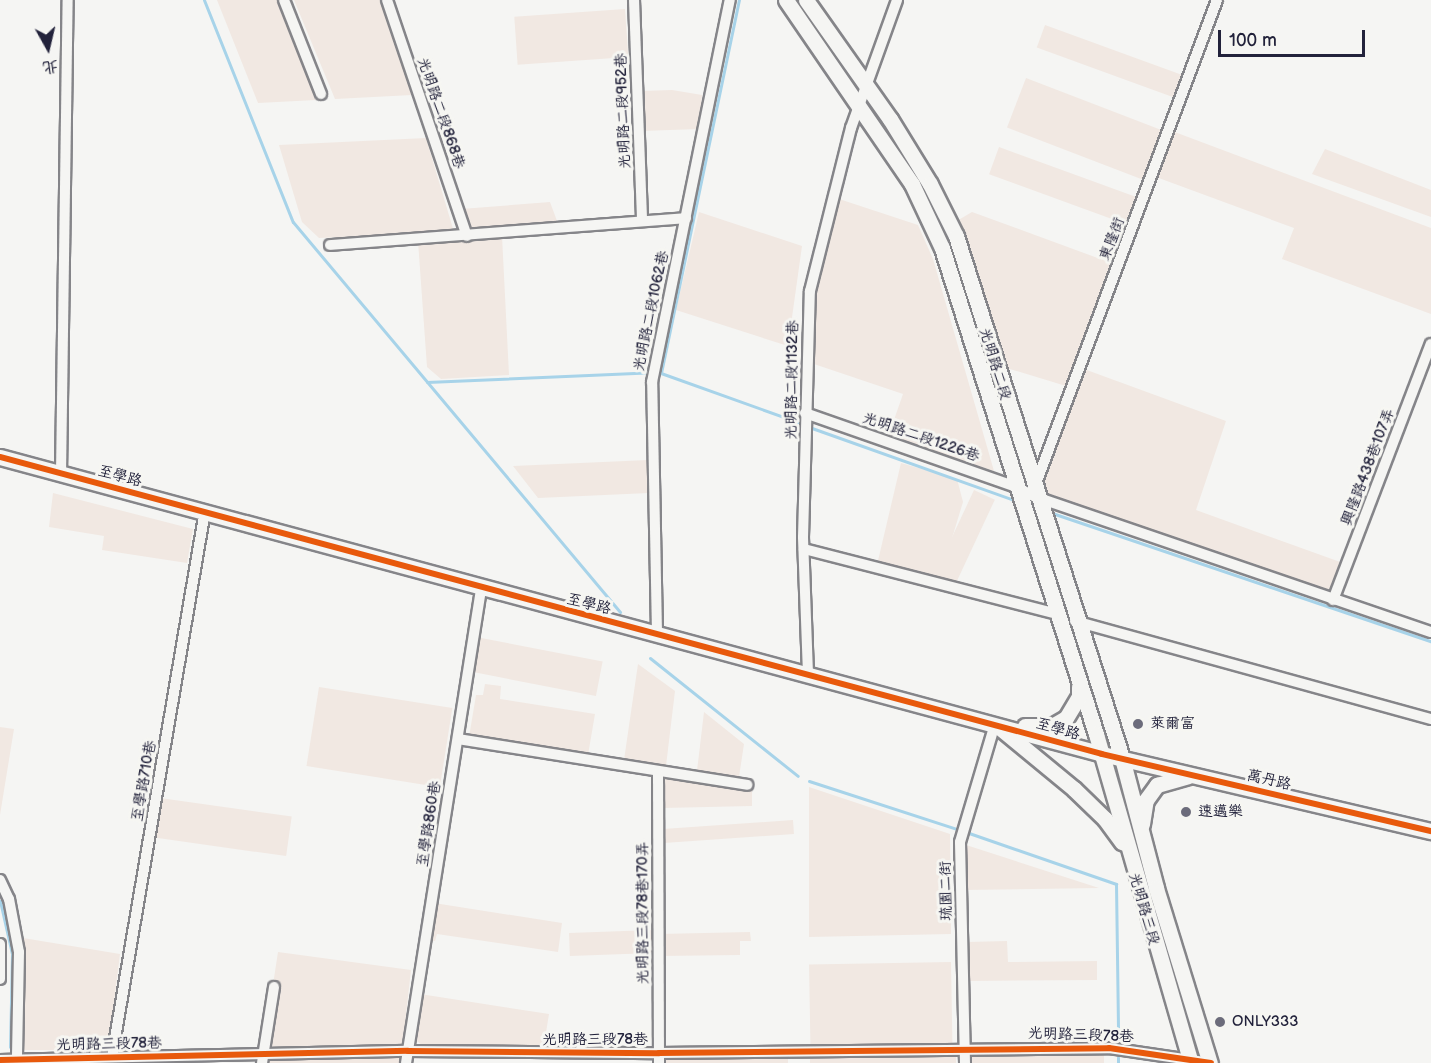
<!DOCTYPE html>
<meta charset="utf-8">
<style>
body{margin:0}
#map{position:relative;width:1431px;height:1063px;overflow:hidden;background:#f5f5f3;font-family:"Balsamiq Sans","LXGW WenKai TC",sans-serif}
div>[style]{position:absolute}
.built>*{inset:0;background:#f1e8e2;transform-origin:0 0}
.stream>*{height:3px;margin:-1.5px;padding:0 1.5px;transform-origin:1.5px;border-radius:1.5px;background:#a7d3e9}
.roads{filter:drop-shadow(2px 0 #858589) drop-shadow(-2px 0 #858589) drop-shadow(0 2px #858589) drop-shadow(0 -2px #858589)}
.street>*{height:10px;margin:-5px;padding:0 5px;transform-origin:5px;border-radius:5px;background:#f5f5f3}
.secondary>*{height:15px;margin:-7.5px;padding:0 7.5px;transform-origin:7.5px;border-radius:7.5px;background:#f5f5f3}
.cycleway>*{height:6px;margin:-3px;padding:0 3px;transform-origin:3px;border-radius:3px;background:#e8590c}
.dots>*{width:16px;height:16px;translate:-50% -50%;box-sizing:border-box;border:3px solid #f6f6f2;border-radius:50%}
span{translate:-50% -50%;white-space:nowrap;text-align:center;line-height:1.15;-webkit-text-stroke:6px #f6f6f2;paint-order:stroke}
.street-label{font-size:15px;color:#22223b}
.poi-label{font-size:15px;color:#22223b}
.left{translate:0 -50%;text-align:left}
.north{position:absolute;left:18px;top:18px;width:60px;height:60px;-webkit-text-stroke:4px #f6f6f2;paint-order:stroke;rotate:172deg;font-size:16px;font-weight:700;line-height:24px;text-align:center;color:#22223b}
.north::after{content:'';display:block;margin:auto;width:21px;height:27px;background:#22223b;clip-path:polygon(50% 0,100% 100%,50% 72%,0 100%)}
.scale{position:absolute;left:1218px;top:30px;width:147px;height:27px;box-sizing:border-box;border:3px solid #22223b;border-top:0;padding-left:8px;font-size:18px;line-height:21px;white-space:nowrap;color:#22223b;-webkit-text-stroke:4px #f6f6f2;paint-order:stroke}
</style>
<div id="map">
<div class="built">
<i style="clip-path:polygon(217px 0,277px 0,316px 100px,258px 103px)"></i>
<i style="clip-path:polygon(294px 0,380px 0,412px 95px,335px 99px)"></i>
<i style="left:625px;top:9px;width:48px;height:111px;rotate:86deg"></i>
<i style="left:1045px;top:25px;width:149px;height:24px;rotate:20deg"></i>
<i style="left:1026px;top:78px;width:145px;height:53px;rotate:21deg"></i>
<i style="clip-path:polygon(672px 90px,702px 95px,699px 129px,641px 131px,642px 91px)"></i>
<i style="clip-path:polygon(1172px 131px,1431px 228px,1431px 314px,1282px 259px,1294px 228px,1156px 177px)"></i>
<i style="clip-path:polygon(426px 138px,454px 232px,319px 238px,302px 222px,279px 145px)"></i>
<i style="left:999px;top:147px;width:146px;height:29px;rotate:20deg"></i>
<i style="clip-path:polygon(1325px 149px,1431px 190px,1431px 217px,1312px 174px)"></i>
<i style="clip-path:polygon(833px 197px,918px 225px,933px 259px,994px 471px,888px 437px,903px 394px,808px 362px,814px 292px)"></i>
<i style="clip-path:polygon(550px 202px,557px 221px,468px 231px,461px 209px)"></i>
<i style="clip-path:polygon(699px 212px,802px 246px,788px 346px,676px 310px)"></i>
<i style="clip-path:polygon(972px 212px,1114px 264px,1066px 386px,1000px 366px,986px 305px,955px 222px)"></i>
<i style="clip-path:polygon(502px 236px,509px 375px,441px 379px,427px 367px,418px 241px)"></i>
<i style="clip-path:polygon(1084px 369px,1226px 421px,1196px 510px,1343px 563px,1332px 594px,1049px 496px,1043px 479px)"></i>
<i style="clip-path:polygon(648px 460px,649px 493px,538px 498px,513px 466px)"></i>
<i style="clip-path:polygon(901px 463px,957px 479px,963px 502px,938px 584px,877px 565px)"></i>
<i style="left:974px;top:490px;width:23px;height:98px;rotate:25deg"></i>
<i style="clip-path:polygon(53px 493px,193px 529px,187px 563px,102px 550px,104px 536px,49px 527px)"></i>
<i style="left:476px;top:637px;width:129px;height:35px;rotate:11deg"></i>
<i style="clip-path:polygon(638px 664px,675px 691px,666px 766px,624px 760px)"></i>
<i style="clip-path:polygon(485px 684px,501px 686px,500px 699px,595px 714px,588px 755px,469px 737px,476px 695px,483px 695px)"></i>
<i style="left:319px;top:687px;width:135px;height:80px;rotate:9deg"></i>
<i style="clip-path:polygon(704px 712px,744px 744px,739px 777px,697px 771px)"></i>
<i style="clip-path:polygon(0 727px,14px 729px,0 815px)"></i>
<i style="clip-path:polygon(661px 774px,752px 788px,752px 806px,663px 808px)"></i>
<i style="clip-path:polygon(809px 787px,950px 834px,951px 934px,809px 937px)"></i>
<i style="left:160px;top:798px;width:133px;height:40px;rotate:8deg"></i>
<i style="left:793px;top:820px;width:14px;height:134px;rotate:86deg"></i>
<i style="clip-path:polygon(963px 844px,1099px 888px,963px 890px)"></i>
<i style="clip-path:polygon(434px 903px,562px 923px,558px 952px,437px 934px,435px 941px,429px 940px)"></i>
<i style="left:652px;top:930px;width:23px;height:83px;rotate:88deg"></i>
<i style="clip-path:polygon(750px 932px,751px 941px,740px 941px,740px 955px,659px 956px,659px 934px)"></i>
<i style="clip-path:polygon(23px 938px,120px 954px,108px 1050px,19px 1050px)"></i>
<i style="clip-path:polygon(1007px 941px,1008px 962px,1097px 961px,1097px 980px,967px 981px,967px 942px)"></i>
<i style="clip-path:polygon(278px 952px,411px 970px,402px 1050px,263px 1050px)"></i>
<i style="left:951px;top:962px;width:81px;height:142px;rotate:89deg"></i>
<i style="clip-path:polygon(420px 994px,549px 1014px,544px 1045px,422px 1045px,413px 1038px)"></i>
<i style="clip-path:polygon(956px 1050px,956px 1063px,810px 1063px,810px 1053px)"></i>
<i style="clip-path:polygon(1104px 1051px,1104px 1063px,965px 1063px,965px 1053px)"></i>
<i style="left:663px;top:1055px;width:125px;height:8px"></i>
<i style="clip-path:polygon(400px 1057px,400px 1063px,262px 1063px,263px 1058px)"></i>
</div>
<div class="stream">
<i style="left:204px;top:0;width:239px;rotate:68.2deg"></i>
<i style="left:293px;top:222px;width:509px;rotate:50.02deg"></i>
<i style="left:661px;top:373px;width:381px;rotate:-78.2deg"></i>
<i style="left:427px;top:382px;width:231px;rotate:-2.5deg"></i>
<i style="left:658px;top:372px;width:154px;rotate:19.7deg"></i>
<i style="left:809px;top:427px;width:221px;rotate:19.6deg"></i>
<i style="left:1049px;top:512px;width:403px;rotate:18.7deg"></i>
<i style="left:650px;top:658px;width:189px;rotate:38.6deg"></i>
<i style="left:809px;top:781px;width:159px;rotate:18deg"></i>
<i style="left:966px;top:832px;width:159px;rotate:19.1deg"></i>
<i style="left:1116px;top:884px;width:149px;rotate:89.2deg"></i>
<i style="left:0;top:901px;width:54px;rotate:77.2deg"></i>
<i style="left:12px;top:954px;width:93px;rotate:91.2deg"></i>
<i style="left:1118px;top:1057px;width:6px;rotate:90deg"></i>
</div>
<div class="roads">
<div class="street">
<i style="left:284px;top:0;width:101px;rotate:68.5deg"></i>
<i style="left:387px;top:0;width:249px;rotate:71.3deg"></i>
<i style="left:634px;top:0;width:220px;rotate:87.9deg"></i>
<i style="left:330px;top:245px;width:357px;rotate:-4.3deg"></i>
<i style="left:805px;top:413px;width:224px;rotate:19.3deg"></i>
<i style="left:1016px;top:487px;width:22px;rotate:27deg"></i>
<i style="left:1036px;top:497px;width:417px;rotate:18.9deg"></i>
<i style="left:61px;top:474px;width:474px;rotate:-89.2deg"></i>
<i style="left:1035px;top:486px;width:519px;rotate:-69.47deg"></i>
<i style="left:804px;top:549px;width:261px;rotate:14.4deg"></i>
<i style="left:1333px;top:600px;width:274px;rotate:-69.1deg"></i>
<i style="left:1075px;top:621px;width:369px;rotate:15.4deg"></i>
<i style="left:657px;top:633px;width:251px;rotate:-91.1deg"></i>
<i style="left:652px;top:382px;width:390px;rotate:-78.5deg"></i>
<i style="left:808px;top:674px;width:137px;rotate:-92.1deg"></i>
<i style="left:803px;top:537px;width:246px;rotate:-88.4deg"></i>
<i style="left:810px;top:291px;width:168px;rotate:-75.9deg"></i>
<i style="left:851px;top:128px;width:136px;rotate:-70.2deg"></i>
<i style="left:458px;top:739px;width:293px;rotate:9deg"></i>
<i style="left:658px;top:774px;width:289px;rotate:89.8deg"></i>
<i style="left:0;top:880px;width:21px;rotate:65deg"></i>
<i style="left:9px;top:899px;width:54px;rotate:79.3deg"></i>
<i style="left:19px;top:952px;width:106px;rotate:91.1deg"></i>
<i style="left:0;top:944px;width:35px;rotate:90deg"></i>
<i style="left:112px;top:1056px;width:553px;rotate:-80.32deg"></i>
<i style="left:0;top:1060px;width:408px;rotate:-1.3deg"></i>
<i style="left:408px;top:1051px;width:251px;rotate:0.5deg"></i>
<i style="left:659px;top:1053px;width:450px;rotate:-0.6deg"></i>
<i style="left:1109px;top:1048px;width:103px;rotate:8.4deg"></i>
<i style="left:262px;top:1063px;width:77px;rotate:-81deg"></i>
<i style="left:406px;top:1063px;width:480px;rotate:-81deg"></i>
<i style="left:965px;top:1063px;width:221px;rotate:-91.3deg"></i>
<i style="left:960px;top:842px;width:123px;rotate:-73.5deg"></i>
</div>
<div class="secondary">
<i style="left:786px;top:0;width:223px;rotate:55.6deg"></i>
<i style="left:912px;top:184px;width:71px;rotate:64.9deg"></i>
<i style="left:942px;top:248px;width:510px;rotate:72.42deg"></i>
<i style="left:1096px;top:734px;width:342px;rotate:73.9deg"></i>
<i style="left:806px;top:0;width:146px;rotate:54.8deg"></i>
<i style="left:890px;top:119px;width:76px;rotate:58.4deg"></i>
<i style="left:930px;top:184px;width:58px;rotate:63.4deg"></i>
<i style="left:956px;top:236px;width:548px;rotate:72.36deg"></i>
<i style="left:1122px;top:758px;width:134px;rotate:75.3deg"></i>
<i style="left:1156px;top:888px;width:183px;rotate:72.9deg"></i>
<i style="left:0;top:457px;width:1141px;rotate:15.08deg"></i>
<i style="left:1102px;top:754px;width:338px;rotate:13.2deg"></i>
<i style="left:1025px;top:726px;width:27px"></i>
<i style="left:1052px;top:726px;width:16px;rotate:-30deg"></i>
<i style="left:1066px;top:718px;width:26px;rotate:-59deg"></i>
<i style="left:1079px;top:696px;width:9px;rotate:-90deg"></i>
<i style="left:1000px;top:728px;width:96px;rotate:39.5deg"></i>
<i style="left:1074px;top:789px;width:43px;rotate:44.1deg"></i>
<i style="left:1105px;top:819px;width:29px;rotate:54deg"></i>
<i style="left:1142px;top:824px;width:24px;rotate:-81deg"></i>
<i style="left:1146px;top:800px;width:19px;rotate:-54deg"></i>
<i style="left:1157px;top:785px;width:32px;rotate:-16deg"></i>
</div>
</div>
<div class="cycleway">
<i style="left:0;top:457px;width:1141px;rotate:15.08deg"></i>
<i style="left:1102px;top:754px;width:338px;rotate:13.2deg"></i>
<i style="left:0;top:1060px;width:408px;rotate:-1.3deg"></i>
<i style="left:408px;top:1051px;width:251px;rotate:0.5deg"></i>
<i style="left:659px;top:1053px;width:450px;rotate:-0.6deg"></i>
<i style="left:1109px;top:1048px;width:103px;rotate:8.4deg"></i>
</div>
<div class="dots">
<i style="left:1138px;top:724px;background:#6c6c7b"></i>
<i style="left:1186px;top:812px;background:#6c6c7b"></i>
<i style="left:1220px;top:1022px;background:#6c6c7b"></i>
</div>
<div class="street-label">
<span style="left:623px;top:111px;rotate:-92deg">光明路二段952巷</span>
<span style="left:441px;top:113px;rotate:71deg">光明路二段868巷</span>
<span style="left:1112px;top:239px;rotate:-69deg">東隆街</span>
<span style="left:651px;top:311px;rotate:-78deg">光明路二段1062巷</span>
<span style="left:995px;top:364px;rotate:73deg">光明路二段</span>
<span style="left:792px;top:380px;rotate:-89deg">光明路二段1132巷</span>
<span style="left:921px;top:437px;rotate:19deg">光明路二段1226巷</span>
<span style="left:1368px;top:467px;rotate:-69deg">興隆路438巷107弄</span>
<span style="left:120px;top:476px;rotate:15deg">至學路</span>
<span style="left:589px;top:604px;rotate:14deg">至學路</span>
<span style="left:1058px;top:729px;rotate:16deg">至學路</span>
<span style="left:1269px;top:780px;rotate:13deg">萬丹路</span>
<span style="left:144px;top:781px;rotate:-80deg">至學路710巷</span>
<span style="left:429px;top:824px;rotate:-81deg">至學路860巷</span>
<span style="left:946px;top:891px;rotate:-91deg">琉園二街</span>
<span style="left:1144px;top:909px;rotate:74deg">光明路三段</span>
<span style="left:643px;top:913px;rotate:-90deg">光明路三段78巷170弄</span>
<span style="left:1081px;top:1035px;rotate:2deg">光明路三段78巷</span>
<span style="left:595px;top:1040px">光明路三段78巷</span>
<span style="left:109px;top:1044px;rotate:-1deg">光明路三段78巷</span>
</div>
<div class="poi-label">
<span class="left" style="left:1150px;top:724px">萊爾富</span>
<span class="left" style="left:1198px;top:812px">速邁樂</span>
<span class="left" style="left:1232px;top:1022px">ONLY333</span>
</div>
<div class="north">北</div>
<div class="scale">100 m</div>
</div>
